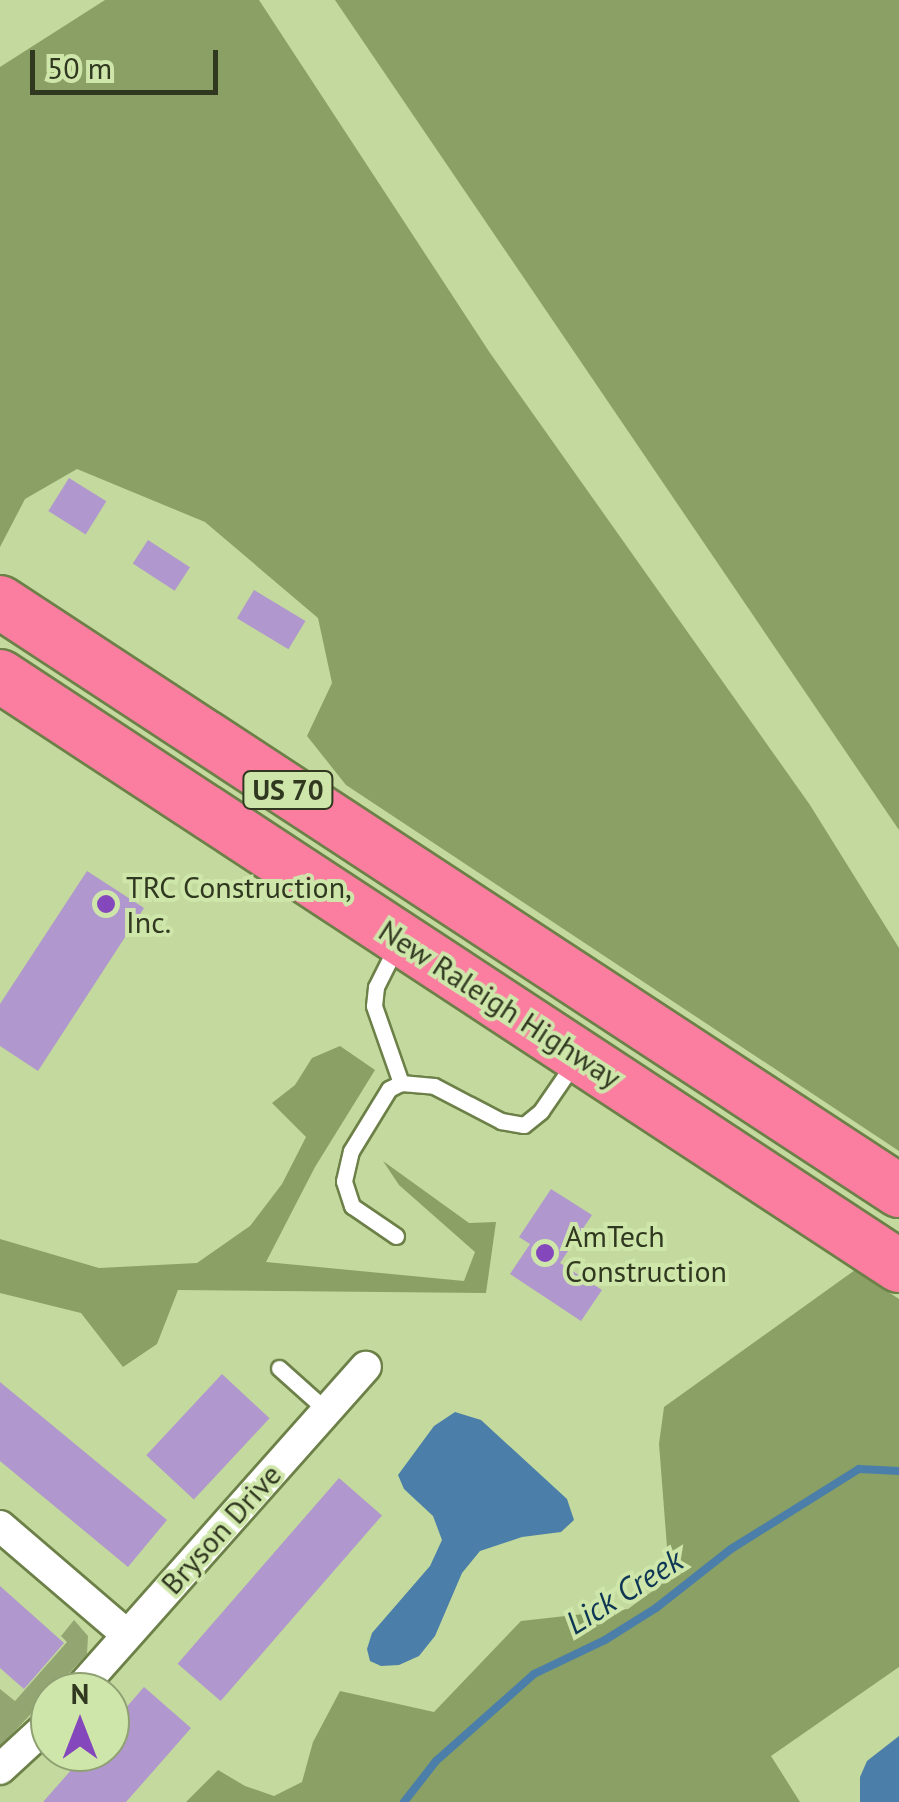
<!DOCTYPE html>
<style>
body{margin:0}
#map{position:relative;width:899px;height:1802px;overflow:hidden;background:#c3d99d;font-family:"PT Sans",sans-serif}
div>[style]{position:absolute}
.green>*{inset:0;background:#93a672}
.forest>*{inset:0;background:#8aa065}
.water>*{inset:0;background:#4b7ea8}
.stream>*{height:8px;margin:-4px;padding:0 4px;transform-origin:4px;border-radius:4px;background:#4b7ea8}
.building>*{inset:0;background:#b097ce;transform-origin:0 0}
.roads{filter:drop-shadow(2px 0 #6c8048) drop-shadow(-2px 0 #6c8048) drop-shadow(0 2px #6c8048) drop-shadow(0 -2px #6c8048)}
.lane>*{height:15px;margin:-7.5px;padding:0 7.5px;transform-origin:7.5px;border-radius:7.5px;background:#fff}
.street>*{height:30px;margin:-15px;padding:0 15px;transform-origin:15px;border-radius:15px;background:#fff}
.highway>*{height:52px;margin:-26px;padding:0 26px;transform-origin:26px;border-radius:26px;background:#fb7d9f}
.dots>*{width:28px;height:28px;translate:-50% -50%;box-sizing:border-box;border:5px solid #cfe6aa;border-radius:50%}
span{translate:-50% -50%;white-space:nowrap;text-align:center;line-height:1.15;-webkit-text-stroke:8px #cfe6aa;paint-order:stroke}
.shield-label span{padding:2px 8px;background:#cfe6aa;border:2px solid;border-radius:8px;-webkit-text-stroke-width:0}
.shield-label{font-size:28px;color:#303820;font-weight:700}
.poi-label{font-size:30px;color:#303820}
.left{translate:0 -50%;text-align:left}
.street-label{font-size:30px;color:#303820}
.water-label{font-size:32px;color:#0d3654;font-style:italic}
.north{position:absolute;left:30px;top:1672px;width:100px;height:100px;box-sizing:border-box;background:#cfe6aa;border:2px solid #8fa073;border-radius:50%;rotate:0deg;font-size:28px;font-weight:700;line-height:40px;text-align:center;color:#303820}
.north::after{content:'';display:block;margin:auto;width:35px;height:45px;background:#8447bc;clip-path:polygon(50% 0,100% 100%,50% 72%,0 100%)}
.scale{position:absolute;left:30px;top:50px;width:188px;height:45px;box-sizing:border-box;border:5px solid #303820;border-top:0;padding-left:12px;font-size:30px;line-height:35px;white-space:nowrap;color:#303820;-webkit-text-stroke:8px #cfe6aa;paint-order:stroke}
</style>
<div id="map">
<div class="green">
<i style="clip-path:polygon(74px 1620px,88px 1636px,87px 1654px,0 1747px,0 1689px,15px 1701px,67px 1642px,61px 1636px)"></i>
</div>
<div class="forest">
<i style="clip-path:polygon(105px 0,259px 0,490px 353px,810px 805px,899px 948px,899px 1151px,346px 785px,307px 736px,332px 683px,318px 618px,205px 522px,77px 469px,25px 499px,0 547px,0 67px)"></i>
<i style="clip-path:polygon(335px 0,899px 0,899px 830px)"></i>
<i style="clip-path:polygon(340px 1046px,375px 1070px,315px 1167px,266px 1262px,464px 1281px,475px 1252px,399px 1185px,383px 1161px,469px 1223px,496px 1222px,486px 1293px,178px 1290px,157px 1344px,123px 1367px,81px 1313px,0 1293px,0 1239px,99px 1268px,197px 1263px,250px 1226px,282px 1184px,306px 1137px,272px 1103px,295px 1085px,312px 1058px)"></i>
<i style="clip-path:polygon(855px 1270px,899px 1299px,899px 1667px,771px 1756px,800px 1802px,186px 1802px,218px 1770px,245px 1786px,274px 1796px,302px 1782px,313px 1742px,340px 1691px,434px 1712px,521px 1621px,628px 1609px,654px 1590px,667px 1547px,659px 1444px,664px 1407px)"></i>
</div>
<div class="water">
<i style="clip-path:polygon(455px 1412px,481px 1420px,567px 1499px,574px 1520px,561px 1532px,522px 1537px,480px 1551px,462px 1573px,435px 1636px,419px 1656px,399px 1665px,381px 1666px,370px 1661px,367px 1649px,372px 1633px,430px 1566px,442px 1540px,433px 1516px,404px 1489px,398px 1475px,434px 1426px)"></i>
<i style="clip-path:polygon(899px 1736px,899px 1802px,860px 1802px,860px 1777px,867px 1761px)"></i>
</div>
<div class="stream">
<i style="left:404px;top:1802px;width:52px;rotate:-52deg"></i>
<i style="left:436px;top:1761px;width:131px;rotate:-41.6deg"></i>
<i style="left:534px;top:1674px;width:79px;rotate:-25.6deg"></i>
<i style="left:605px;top:1640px;width:60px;rotate:-32.1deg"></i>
<i style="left:656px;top:1608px;width:95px;rotate:-38.2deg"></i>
<i style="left:731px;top:1549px;width:151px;rotate:-32deg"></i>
<i style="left:859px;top:1469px;width:40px;rotate:2.9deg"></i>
</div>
<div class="building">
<i style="left:69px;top:478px;width:44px;height:39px;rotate:32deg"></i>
<i style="left:148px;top:540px;width:50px;height:28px;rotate:33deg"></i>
<i style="left:254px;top:590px;width:60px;height:33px;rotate:31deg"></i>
<i style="clip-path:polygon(87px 871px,144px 908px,38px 1071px,0 1046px,0 1004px)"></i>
<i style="clip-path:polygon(551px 1189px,592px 1215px,560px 1263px,602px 1290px,581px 1321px,510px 1274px,530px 1244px,519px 1237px)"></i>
<i style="left:222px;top:1374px;width:65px;height:111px;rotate:43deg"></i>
<i style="clip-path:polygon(0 1382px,167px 1520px,128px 1567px,0 1461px)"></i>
<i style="left:339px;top:1478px;width:57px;height:246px;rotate:41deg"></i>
<i style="clip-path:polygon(0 1586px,64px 1643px,24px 1689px,0 1668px)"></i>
<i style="clip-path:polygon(144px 1687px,191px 1728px,156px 1768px,126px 1802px,43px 1802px,87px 1752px,110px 1752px,110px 1726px)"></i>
</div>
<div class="roads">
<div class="lane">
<i style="left:396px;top:947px;width:45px;rotate:116.6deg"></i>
<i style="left:376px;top:987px;width:19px;rotate:96deg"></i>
<i style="left:374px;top:1006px;width:82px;rotate:70.7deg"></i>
<i style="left:396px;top:1236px;width:53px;rotate:-145.7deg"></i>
<i style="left:352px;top:1206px;width:26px;rotate:-108deg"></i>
<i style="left:344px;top:1181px;width:31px;rotate:-77deg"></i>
<i style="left:351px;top:1151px;width:73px;rotate:-58.5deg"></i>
<i style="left:389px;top:1089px;width:13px;rotate:-27deg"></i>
<i style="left:401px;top:1083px;width:33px;rotate:5deg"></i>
<i style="left:434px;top:1086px;width:76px;rotate:27.6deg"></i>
<i style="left:501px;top:1121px;width:23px;rotate:10deg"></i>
<i style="left:524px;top:1125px;width:22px;rotate:-39deg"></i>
<i style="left:541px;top:1111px;width:58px;rotate:-55.5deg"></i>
<i style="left:279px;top:1368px;width:63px;rotate:41.8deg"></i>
</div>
<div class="street">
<i style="left:0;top:1526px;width:167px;rotate:40.6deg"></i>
<i style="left:77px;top:1692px;width:435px;rotate:-48.4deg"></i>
<i style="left:0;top:1769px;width:68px;rotate:-42.6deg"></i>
</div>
<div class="highway">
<i style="left:0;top:602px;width:1075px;rotate:33.23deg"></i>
<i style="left:0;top:676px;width:1075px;rotate:33.28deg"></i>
</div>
</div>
<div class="dots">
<i style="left:106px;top:904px;background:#8447bc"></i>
<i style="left:545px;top:1253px;background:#8447bc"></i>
</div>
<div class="shield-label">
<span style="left:288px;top:790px">US 70</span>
</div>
<div class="poi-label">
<span class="left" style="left:126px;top:904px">TRC Construction,<br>Inc.</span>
<span class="left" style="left:565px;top:1253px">AmTech<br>Construction</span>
</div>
<div class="street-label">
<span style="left:500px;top:1004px;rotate:33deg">New Raleigh Highway</span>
<span style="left:221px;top:1529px;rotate:-48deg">Bryson Drive</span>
</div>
<div class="water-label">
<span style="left:624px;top:1591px;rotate:-32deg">Lick Creek</span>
</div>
<div class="north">N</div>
<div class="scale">50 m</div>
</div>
